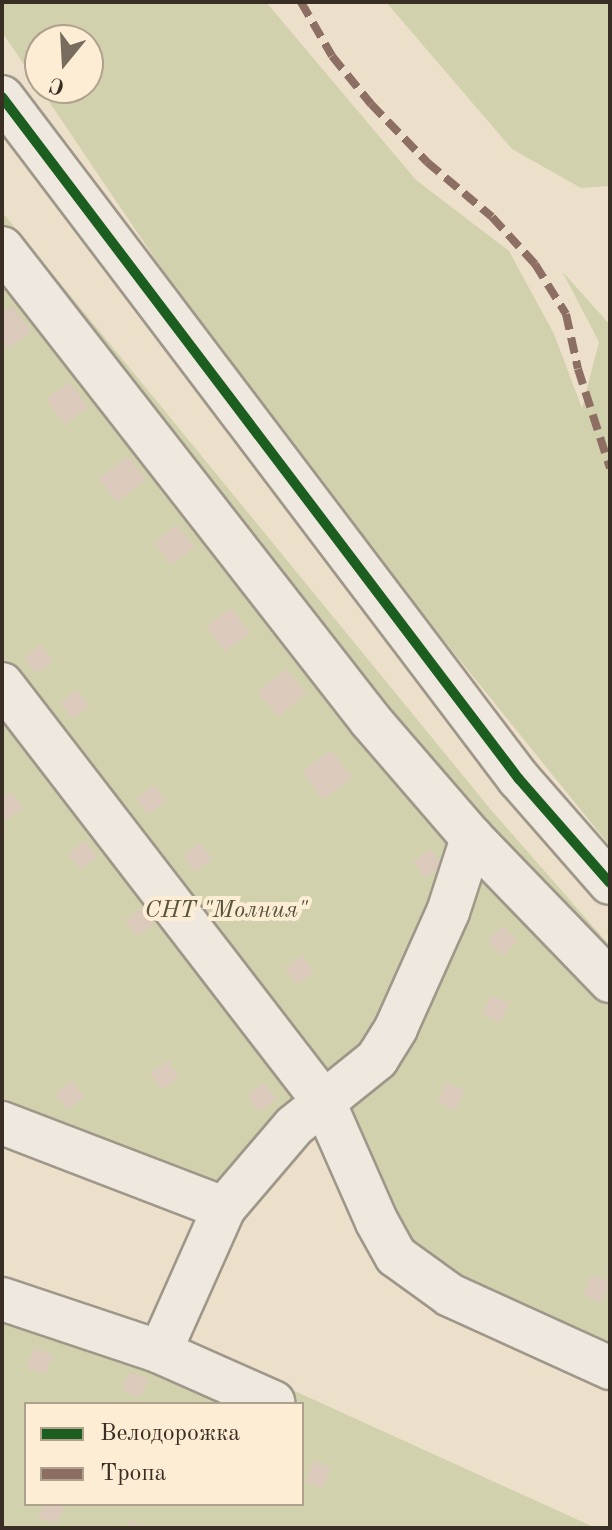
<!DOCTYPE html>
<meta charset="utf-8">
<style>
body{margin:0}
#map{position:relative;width:612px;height:1530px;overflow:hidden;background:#ede0cb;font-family:"Old Standard TT",serif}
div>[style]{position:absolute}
.green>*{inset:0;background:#d1d1ad}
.building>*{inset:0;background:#dbc9bc;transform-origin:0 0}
.roads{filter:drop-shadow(2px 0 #9f978a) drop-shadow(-2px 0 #9f978a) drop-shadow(0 2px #9f978a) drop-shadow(0 -2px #9f978a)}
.minor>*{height:42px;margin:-21px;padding:0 21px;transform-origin:21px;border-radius:21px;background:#efe8de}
.quiet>*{height:8px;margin-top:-4px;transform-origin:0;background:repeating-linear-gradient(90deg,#8d6e63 0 16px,transparent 0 24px)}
.cycleway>*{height:10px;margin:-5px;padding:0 5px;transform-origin:5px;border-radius:5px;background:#1b5e20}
span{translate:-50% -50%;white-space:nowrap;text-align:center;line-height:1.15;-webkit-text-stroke:8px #fcedd4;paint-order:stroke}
.park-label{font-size:24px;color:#59543f;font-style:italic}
.frame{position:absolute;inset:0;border:4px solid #392e23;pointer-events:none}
.legend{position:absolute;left:24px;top:1402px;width:280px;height:104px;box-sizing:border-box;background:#fcedd4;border:2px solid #aea18d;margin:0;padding:10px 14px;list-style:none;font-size:24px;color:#392e23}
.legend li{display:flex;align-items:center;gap:16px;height:40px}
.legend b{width:40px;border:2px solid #aea18d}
.north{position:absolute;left:24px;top:24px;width:80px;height:80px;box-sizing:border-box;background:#fcedd4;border:2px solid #aea18d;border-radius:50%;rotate:198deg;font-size:22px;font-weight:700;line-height:32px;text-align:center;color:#392e23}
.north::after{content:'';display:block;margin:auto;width:28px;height:36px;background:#786c5e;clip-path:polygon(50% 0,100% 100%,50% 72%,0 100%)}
</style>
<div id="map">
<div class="green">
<i style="clip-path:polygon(evenodd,2px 2px,266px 2px,416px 180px,509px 251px,554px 334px,582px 408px,599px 342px,562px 271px,610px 325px,610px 846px,255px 407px,2px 32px,2px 2px,40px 40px,88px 40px,88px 88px,40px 88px,40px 40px)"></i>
<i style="clip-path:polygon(386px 2px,610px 2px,610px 186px,581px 188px,512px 149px)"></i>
<i style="clip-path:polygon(2px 212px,492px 811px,610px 946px,610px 1382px,450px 1309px,313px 1121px,232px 1222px,2px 1130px)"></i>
<i style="clip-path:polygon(evenodd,2px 1287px,231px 1362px,596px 1528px,2px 1528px,2px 1287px,26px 1404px,302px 1404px,302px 1504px,26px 1504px,26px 1404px)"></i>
</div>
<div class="building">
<i style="clip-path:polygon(12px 306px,31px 331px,9px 348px,2px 339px,2px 314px)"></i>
<i style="left:70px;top:382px;width:31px;height:29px;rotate:54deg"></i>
<i style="left:128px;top:456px;width:30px;height:37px;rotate:53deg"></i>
<i style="left:177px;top:525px;width:28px;height:29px;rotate:52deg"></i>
<i style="left:231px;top:608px;width:31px;height:31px;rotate:53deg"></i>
<i style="left:41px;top:645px;width:20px;height:21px;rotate:53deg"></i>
<i style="left:286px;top:669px;width:32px;height:36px;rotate:51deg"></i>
<i style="left:77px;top:690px;width:20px;height:21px;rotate:53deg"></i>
<i style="left:331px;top:750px;width:35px;height:36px;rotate:53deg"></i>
<i style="left:154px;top:785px;width:20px;height:22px;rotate:53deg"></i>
<i style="clip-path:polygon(11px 792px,23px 808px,6px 820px,2px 815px,2px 799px)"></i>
<i style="left:85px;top:841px;width:20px;height:21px;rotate:53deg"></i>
<i style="left:200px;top:843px;width:20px;height:21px;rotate:53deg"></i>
<i style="left:430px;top:849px;width:20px;height:21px;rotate:53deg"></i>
<i style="left:142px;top:908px;width:20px;height:21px;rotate:53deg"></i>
<i style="left:503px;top:926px;width:21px;height:21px;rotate:47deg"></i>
<i style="left:302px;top:956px;width:20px;height:21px;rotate:53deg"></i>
<i style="left:491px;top:995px;width:20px;height:21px;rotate:24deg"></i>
<i style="left:167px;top:1061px;width:20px;height:21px;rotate:53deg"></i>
<i style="left:72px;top:1081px;width:20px;height:21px;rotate:53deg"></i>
<i style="left:264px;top:1083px;width:20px;height:21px;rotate:53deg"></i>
<i style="left:446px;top:1083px;width:20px;height:21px;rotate:24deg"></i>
<i style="left:591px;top:1275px;width:20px;height:22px;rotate:20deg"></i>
<i style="left:34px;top:1348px;width:20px;height:21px;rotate:20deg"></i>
<i style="left:130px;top:1371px;width:20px;height:21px;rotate:24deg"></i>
<i style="left:313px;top:1461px;width:19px;height:22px;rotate:21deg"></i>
<i style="clip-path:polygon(44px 1504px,65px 1504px,57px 1524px,38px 1518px)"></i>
<i style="clip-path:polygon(129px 1520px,150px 1528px,126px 1528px)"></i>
</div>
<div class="roads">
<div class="minor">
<i style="left:2px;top:97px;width:856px;rotate:52.84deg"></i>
<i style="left:519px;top:779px;width:138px;rotate:48.8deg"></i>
<i style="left:2px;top:248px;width:600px;rotate:52.04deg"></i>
<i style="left:371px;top:721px;width:155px;rotate:49.2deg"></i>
<i style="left:472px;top:838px;width:199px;rotate:46deg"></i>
<i style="left:2px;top:684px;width:528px;rotate:52.39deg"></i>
<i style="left:324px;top:1102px;width:131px;rotate:66.2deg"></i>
<i style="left:377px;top:1222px;width:39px;rotate:61deg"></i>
<i style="left:396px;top:1256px;width:67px;rotate:35.8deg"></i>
<i style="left:450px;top:1295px;width:176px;rotate:24.5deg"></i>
<i style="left:2px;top:1123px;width:238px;rotate:21deg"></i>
<i style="left:2px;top:1299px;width:167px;rotate:18.5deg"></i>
<i style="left:160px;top:1352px;width:124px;rotate:23.9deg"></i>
<i style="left:160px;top:1352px;width:158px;rotate:-66deg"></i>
<i style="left:224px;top:1208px;width:108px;rotate:-49.5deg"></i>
<i style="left:294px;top:1126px;width:107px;rotate:-38.9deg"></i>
<i style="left:377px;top:1059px;width:36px;rotate:-58deg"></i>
<i style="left:396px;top:1028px;width:127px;rotate:-65.9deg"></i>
<i style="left:448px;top:912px;width:78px;rotate:-72deg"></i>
</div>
</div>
<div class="quiet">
<i style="left:301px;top:2px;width:62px;rotate:60.1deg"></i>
<i style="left:332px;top:56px;width:62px;rotate:50.9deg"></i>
<i style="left:371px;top:104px;width:81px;rotate:46deg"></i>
<i style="left:427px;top:162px;width:85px;rotate:40.2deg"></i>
<i style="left:492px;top:217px;width:64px;rotate:47.5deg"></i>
<i style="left:535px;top:264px;width:59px;rotate:58.2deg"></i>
<i style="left:566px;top:314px;width:56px;rotate:77.7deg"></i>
<i style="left:578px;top:369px;width:104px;rotate:72.1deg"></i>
</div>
<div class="cycleway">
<i style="left:2px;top:97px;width:856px;rotate:52.84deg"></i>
<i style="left:519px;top:779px;width:138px;rotate:48.8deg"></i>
</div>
<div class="park-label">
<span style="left:226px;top:912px">СНТ "Молния"</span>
</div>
<div class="frame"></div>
<ul class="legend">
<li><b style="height:10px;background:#1b5e20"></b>Велодорожка</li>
<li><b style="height:10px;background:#8d6e63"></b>Тропа</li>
</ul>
<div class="north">С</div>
</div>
